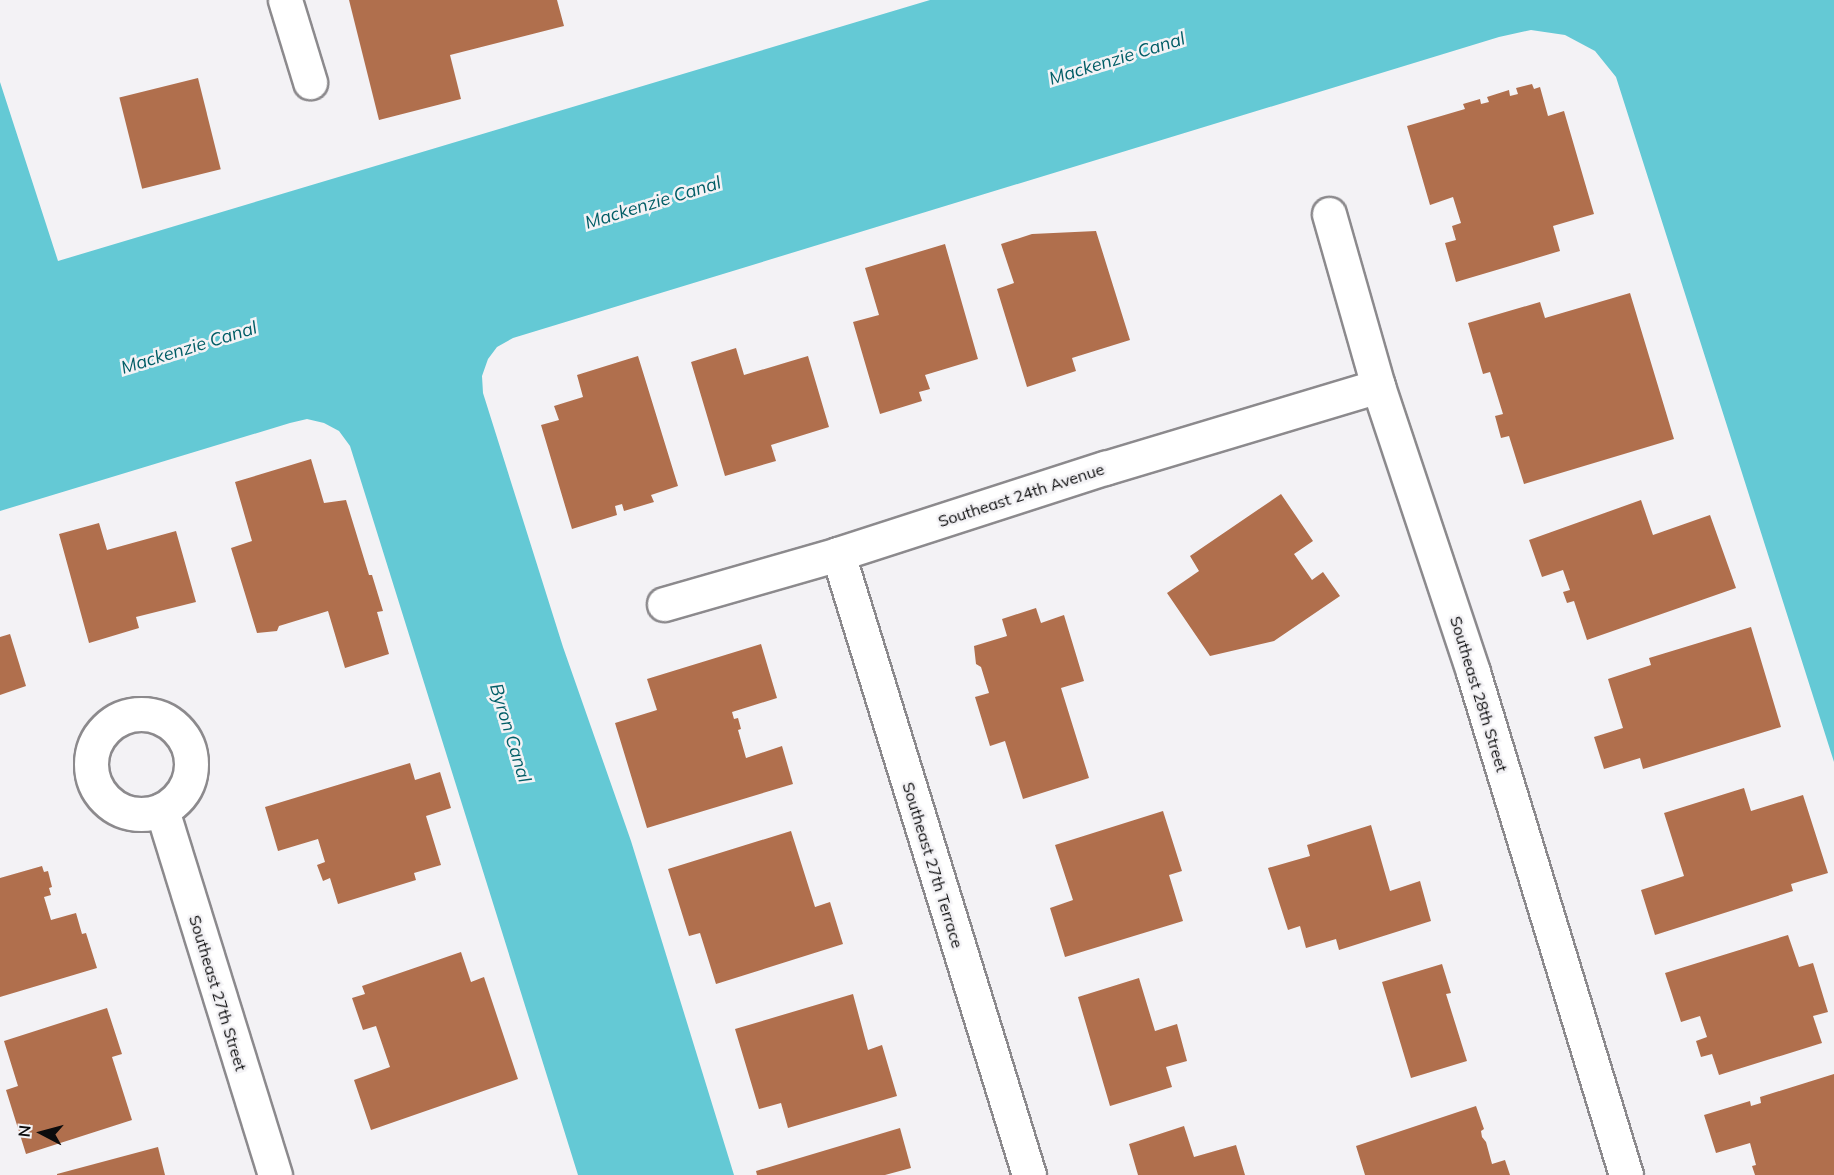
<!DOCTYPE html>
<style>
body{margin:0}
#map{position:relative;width:1834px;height:1175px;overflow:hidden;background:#f3f2f5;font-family:Mulish,sans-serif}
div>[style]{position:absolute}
.water>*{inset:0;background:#64c9d5}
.building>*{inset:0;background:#b06f4d;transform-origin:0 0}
.roads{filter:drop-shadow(2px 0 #8c8a8d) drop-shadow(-2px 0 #8c8a8d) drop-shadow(0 2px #8c8a8d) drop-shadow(0 -2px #8c8a8d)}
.minor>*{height:33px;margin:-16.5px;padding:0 16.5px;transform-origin:16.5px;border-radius:16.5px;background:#fff}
.minor>.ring{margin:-16.5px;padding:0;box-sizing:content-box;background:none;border:33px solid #fff;border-radius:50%}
span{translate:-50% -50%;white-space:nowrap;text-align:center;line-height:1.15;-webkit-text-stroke:5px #f3f2f5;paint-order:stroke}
.street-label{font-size:16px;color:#0c0c0d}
.water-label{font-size:18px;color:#005d66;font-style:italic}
.north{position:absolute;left:12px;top:1103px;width:60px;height:60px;-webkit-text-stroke:4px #f3f2f5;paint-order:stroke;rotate:276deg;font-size:16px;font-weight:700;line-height:24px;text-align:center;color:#0c0c0d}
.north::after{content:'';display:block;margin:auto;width:21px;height:27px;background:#0c0c0d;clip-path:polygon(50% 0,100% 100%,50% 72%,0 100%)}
</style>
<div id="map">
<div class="water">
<i style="clip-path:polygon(930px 0,1834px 0,1834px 762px,1616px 77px,1595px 51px,1565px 35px,1531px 30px,1499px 37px,513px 338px,497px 347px,488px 359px,482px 376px,483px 393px,563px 647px,631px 841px,734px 1175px,578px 1175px,350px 446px,339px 431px,324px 423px,307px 419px,290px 423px,0 511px,0 82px,58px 261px)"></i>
</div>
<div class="building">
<i style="clip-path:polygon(349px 0,557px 0,564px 26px,450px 55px,461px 99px,379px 120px)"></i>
<i style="left:198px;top:78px;width:94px;height:81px;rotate:76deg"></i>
<i style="clip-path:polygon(1532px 84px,1534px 89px,1540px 87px,1548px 116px,1564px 111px,1594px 214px,1553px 226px,1560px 251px,1456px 282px,1445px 243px,1456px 240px,1452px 226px,1461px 223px,1453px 197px,1430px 205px,1407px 126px,1465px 109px,1463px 104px,1480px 99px,1481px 104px,1489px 102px,1487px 97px,1509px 90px,1510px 96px,1518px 94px,1516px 88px)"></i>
<i style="clip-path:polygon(1096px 231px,1130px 340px,1072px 358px,1076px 371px,1027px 387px,997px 289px,1014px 283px,1001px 244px,1032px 234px)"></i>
<i style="clip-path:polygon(945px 244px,978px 359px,925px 375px,930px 389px,919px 392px,922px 401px,880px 414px,853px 322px,879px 315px,865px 268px)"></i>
<i style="clip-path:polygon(1630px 293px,1674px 439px,1524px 484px,1509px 436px,1501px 438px,1495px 416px,1503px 414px,1490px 372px,1483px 374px,1468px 323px,1540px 302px,1545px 318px)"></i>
<i style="clip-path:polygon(736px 348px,744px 375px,808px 356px,829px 427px,771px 445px,776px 461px,725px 476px,691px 362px)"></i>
<i style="clip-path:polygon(638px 356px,678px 486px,651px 495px,654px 502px,624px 511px,622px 504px,615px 506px,617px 515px,572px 529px,541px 425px,559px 420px,554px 406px,583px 397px,577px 375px)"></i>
<i style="clip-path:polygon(311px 459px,324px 503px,346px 500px,369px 575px,372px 575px,383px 611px,377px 612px,389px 654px,345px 668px,328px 611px,279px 626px,277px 631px,257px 633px,231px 548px,252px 541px,235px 482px)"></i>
<i style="clip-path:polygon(1281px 494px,1313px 541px,1294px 554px,1312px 580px,1323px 572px,1340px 596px,1274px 641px,1210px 656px,1167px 593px,1199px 571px,1190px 556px)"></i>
<i style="clip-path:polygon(1641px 500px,1653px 535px,1710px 515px,1736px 588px,1587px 640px,1574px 601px,1567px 603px,1563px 592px,1570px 590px,1563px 570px,1542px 577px,1529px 540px)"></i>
<i style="clip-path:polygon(99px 523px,107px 550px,176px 531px,196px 602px,136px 617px,139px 628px,89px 643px,59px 534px)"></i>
<i style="clip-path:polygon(1036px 608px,1041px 623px,1064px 615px,1084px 681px,1061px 688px,1089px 778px,1023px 799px,1005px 741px,990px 746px,975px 697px,989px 693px,981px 667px,976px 664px,974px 646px,1007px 636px,1002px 619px)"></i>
<i style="clip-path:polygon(1751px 627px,1781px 727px,1643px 769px,1640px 758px,1604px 769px,1594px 737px,1623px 728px,1608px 679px,1651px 665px,1649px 658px)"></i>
<i style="clip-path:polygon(10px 634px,26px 686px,0 695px,0 637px)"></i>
<i style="clip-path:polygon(761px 644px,777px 698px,732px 712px,734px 719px,738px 718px,741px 729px,738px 730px,746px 758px,782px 746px,793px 784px,647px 828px,615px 723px,657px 710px,647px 679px)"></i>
<i style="clip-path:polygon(410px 763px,415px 780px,440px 772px,451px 808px,426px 816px,441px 865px,414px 873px,416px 880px,338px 904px,330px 878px,323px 881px,317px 865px,325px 862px,318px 839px,278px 851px,265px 807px)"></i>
<i style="clip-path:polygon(1744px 788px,1751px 811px,1803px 795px,1828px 873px,1791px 884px,1793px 891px,1655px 935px,1641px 890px,1684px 876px,1664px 813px)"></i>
<i style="clip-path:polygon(1163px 811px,1182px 871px,1169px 875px,1183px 921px,1065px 957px,1050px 908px,1073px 900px,1055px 845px)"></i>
<i style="clip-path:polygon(1371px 825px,1390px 891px,1420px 881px,1431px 921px,1339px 950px,1336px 939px,1306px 948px,1300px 926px,1288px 930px,1268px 868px,1310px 856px,1307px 845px)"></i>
<i style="clip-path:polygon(791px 831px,815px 907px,830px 902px,843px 944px,716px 984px,700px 933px,689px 936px,668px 869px)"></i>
<i style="clip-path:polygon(42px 866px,44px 872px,48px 871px,52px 887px,49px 888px,51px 895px,44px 897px,51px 920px,76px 913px,82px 934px,86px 933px,97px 968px,0 997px,0 878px)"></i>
<i style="clip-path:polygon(1788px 935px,1799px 967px,1813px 963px,1828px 1012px,1813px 1016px,1822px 1043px,1719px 1075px,1712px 1054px,1701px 1057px,1696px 1041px,1707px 1037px,1700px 1016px,1681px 1022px,1665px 973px)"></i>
<i style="clip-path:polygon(461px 952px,471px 982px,484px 977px,518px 1079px,371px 1130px,354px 1080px,390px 1067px,376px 1026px,363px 1030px,352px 998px,365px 994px,362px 986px)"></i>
<i style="clip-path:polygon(1442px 964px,1451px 993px,1446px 994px,1467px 1061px,1411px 1078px,1382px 982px)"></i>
<i style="clip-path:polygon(1139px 978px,1155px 1031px,1177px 1024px,1187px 1061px,1166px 1067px,1172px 1087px,1110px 1106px,1078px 997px)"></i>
<i style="clip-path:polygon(853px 994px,868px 1050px,882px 1045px,897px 1096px,788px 1128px,781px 1103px,759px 1109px,735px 1029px)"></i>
<i style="clip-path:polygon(107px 1008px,122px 1054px,112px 1057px,132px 1120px,26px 1154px,6px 1090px,18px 1086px,4px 1041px)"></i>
<i style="clip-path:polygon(1834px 1074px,1834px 1175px,1755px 1175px,1752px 1166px,1756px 1165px,1750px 1143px,1716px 1153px,1704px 1115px,1750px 1101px,1751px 1106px,1761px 1103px,1760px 1097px)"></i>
<i style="clip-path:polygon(1476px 1106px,1484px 1129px,1481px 1131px,1482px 1137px,1486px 1142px,1492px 1164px,1505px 1160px,1510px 1175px,1365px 1175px,1356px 1146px)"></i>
<i style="clip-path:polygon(1184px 1126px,1194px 1157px,1236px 1145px,1245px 1175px,1138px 1175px,1129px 1144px)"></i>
<i style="clip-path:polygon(900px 1128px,911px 1168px,885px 1175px,757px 1175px,756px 1171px)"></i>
<i style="clip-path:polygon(158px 1147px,165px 1175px,57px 1175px,57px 1174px)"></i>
</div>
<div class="roads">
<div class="minor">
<i style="left:285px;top:0;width:86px;rotate:73deg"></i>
<i style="left:1329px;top:214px;width:179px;rotate:74.1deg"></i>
<i style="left:1378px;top:386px;width:301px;rotate:71.6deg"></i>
<i style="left:1473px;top:672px;width:526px;rotate:73.08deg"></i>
<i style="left:838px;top:554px;width:650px;rotate:72.9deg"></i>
<i style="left:664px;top:604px;width:181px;rotate:-16deg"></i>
<i style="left:838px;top:554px;width:281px;rotate:-17.9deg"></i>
<i style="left:1105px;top:468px;width:285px;rotate:-16.7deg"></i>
<i class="ring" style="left:91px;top:714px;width:67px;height:67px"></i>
<i style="left:162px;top:810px;width:382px;rotate:72.8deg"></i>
</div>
</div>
<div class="street-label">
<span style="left:1021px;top:495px;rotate:-18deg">Southeast 24th Avenue</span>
<span style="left:1479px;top:694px;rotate:73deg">Southeast 28th Street</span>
<span style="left:933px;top:865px;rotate:73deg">Southeast 27th Terrace</span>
<span style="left:218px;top:993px;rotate:73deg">Southeast 27th Street</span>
</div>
<div class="water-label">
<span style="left:1117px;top:59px;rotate:-17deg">Mackenzie Canal</span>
<span style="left:653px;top:203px;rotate:-17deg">Mackenzie Canal</span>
<span style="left:189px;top:348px;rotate:-17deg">Mackenzie Canal</span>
<span style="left:510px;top:733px;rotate:73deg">Byron Canal</span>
</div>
<div class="north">N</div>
</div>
